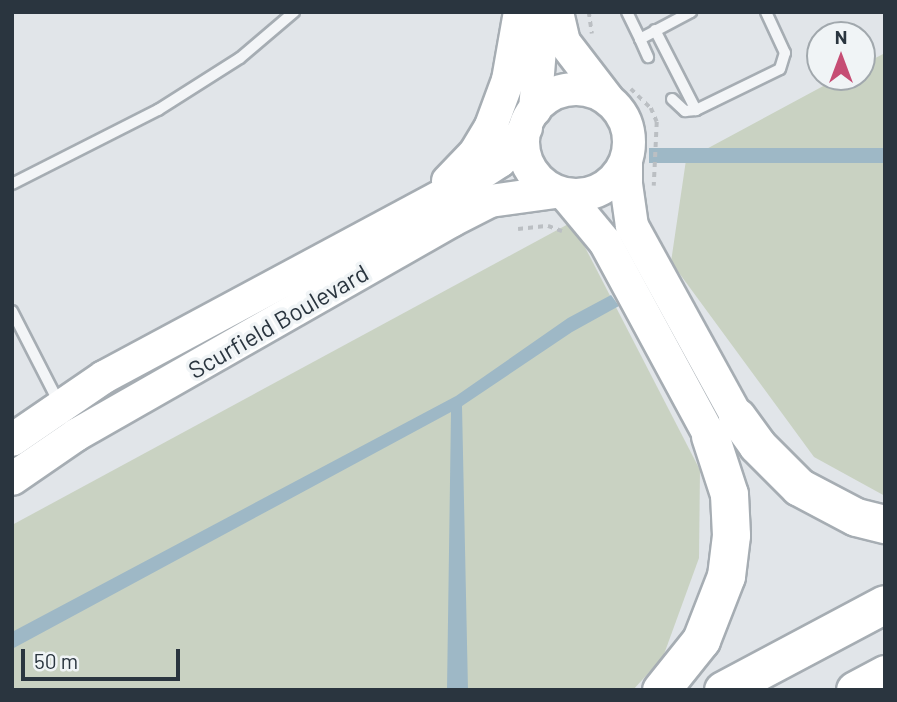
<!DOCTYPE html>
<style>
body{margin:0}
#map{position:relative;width:897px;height:702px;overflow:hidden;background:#e1e5e9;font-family:Barlow,sans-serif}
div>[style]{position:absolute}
.green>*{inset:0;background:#c9d2c2}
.water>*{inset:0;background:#9eb8c6;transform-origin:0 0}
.path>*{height:3.5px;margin-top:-1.75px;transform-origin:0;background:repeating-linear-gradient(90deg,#bbbfc3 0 5px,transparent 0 10px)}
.roads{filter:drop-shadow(2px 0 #a6adb3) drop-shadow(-2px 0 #a6adb3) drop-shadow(0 2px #a6adb3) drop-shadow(0 -2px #a6adb3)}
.lane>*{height:10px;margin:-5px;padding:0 5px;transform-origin:5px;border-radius:5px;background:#f3f5f7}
.secondary>*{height:32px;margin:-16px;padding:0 16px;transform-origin:16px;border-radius:16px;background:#fff}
.secondary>.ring{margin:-16px;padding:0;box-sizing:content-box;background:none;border:32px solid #fff;border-radius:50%}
.primary>*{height:37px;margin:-18.5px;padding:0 18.5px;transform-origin:18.5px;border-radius:18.5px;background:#fff}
span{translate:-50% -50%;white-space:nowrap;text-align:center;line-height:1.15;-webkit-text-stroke:7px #f0f4f6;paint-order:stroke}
.street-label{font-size:24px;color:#2a353f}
.frame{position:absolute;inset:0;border:14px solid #2a353f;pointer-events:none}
.north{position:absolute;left:806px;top:21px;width:70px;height:70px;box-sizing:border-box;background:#f0f4f6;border:2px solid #a1a8ad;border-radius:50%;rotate:0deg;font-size:19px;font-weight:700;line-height:28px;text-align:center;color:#2a353f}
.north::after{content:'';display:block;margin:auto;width:24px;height:32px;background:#c64d74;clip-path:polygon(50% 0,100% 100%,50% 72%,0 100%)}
.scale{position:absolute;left:21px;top:649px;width:159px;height:32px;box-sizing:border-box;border:4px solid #2a353f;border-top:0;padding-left:9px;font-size:21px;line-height:24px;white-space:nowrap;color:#2a353f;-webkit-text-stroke:5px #f0f4f6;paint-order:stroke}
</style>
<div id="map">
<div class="green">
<i style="clip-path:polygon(885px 53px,885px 496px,814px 457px,671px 262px,686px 160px,840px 77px,862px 77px,862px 65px)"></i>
<i style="clip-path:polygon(572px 222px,700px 470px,699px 558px,663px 657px,633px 690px,12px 690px,12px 525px)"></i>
</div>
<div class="water">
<i style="left:885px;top:148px;width:15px;height:236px;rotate:90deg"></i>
<i style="clip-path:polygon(611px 295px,619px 306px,572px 332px,462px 406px,468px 690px,447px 690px,451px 412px,12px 649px,12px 632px,456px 396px,568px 318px)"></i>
</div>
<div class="path">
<i style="left:589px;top:12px;width:22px;rotate:82deg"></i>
<i style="left:631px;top:89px;width:28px;rotate:44deg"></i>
<i style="left:651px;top:108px;width:15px;rotate:67deg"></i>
<i style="left:657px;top:122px;width:64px;rotate:92.7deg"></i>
<i style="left:518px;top:229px;width:30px;rotate:-6deg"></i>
<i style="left:548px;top:226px;width:15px;rotate:20deg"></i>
</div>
<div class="roads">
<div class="lane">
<i style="left:627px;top:12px;width:30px;rotate:64deg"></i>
<i style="left:640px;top:39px;width:58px;rotate:-27.9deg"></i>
<i style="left:655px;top:30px;width:90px;rotate:62.9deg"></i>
<i style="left:640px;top:39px;width:20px;rotate:66deg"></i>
<i style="left:672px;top:99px;width:18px;rotate:43deg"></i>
<i style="left:685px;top:111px;width:11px;rotate:-5deg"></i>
<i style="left:696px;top:110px;width:93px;rotate:-26deg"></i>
<i style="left:780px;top:69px;width:17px;rotate:-73deg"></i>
<i style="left:785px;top:53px;width:45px;rotate:-114.9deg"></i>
<i style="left:12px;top:184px;width:164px;rotate:-26.9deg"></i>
<i style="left:158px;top:110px;width:97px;rotate:-32.4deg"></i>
<i style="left:240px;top:58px;width:71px;rotate:-40.4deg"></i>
<i style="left:12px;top:311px;width:106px;rotate:62.9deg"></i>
</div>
<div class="secondary">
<i style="left:533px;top:12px;width:38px;rotate:79deg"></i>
<i style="left:540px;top:49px;width:61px;rotate:94.7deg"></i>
<i style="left:557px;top:12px;width:31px;rotate:77deg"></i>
<i style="left:564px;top:42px;width:71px;rotate:52.5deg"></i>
<i class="ring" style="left:523px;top:89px;width:74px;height:74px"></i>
<i style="left:626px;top:163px;width:21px;rotate:90deg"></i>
<i style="left:626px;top:184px;width:42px;rotate:81.9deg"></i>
<i style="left:632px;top:226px;width:218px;rotate:61.2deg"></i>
<i style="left:448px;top:181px;width:39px;rotate:-46deg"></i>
<i style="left:475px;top:153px;width:31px;rotate:-59deg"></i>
<i style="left:491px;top:126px;width:49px;rotate:-69.7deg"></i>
<i style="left:508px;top:80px;width:69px;rotate:-80deg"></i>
<i style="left:566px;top:195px;width:61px;rotate:50.3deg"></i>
<i style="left:605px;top:242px;width:221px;rotate:61.6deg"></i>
<i style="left:12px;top:440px;width:112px;rotate:-34.4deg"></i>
<i style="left:104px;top:377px;width:411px;rotate:-28.2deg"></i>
<i style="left:466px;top:183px;width:40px;rotate:-32.9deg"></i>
<i style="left:500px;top:161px;width:42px;rotate:-51.8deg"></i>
<i style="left:12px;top:479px;width:78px;rotate:-34.5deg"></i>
<i style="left:76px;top:435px;width:432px;rotate:-29.7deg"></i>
<i style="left:451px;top:221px;width:44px;rotate:-27.1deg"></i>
<i style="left:490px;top:201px;width:66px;rotate:-7.9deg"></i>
</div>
<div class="primary">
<i style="left:737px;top:417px;width:34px;rotate:54deg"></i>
<i style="left:757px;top:445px;width:59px;rotate:45deg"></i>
<i style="left:799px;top:487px;width:64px;rotate:27.8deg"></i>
<i style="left:856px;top:517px;width:30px;rotate:14deg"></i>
<i style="left:661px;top:690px;width:64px;rotate:-51.3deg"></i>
<i style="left:701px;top:640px;width:69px;rotate:-68.7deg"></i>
<i style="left:726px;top:576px;width:41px;rotate:-83deg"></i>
<i style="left:731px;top:535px;width:41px;rotate:-92.8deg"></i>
<i style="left:729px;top:494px;width:61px;rotate:-108.1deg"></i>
<i style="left:723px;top:690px;width:183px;rotate:-28deg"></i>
<i style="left:855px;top:690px;width:34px;rotate:-28deg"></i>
</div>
</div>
<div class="street-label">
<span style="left:278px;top:321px;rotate:-30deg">Scurfield Boulevard</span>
</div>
<div class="frame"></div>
<div class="north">N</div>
<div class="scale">50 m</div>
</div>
